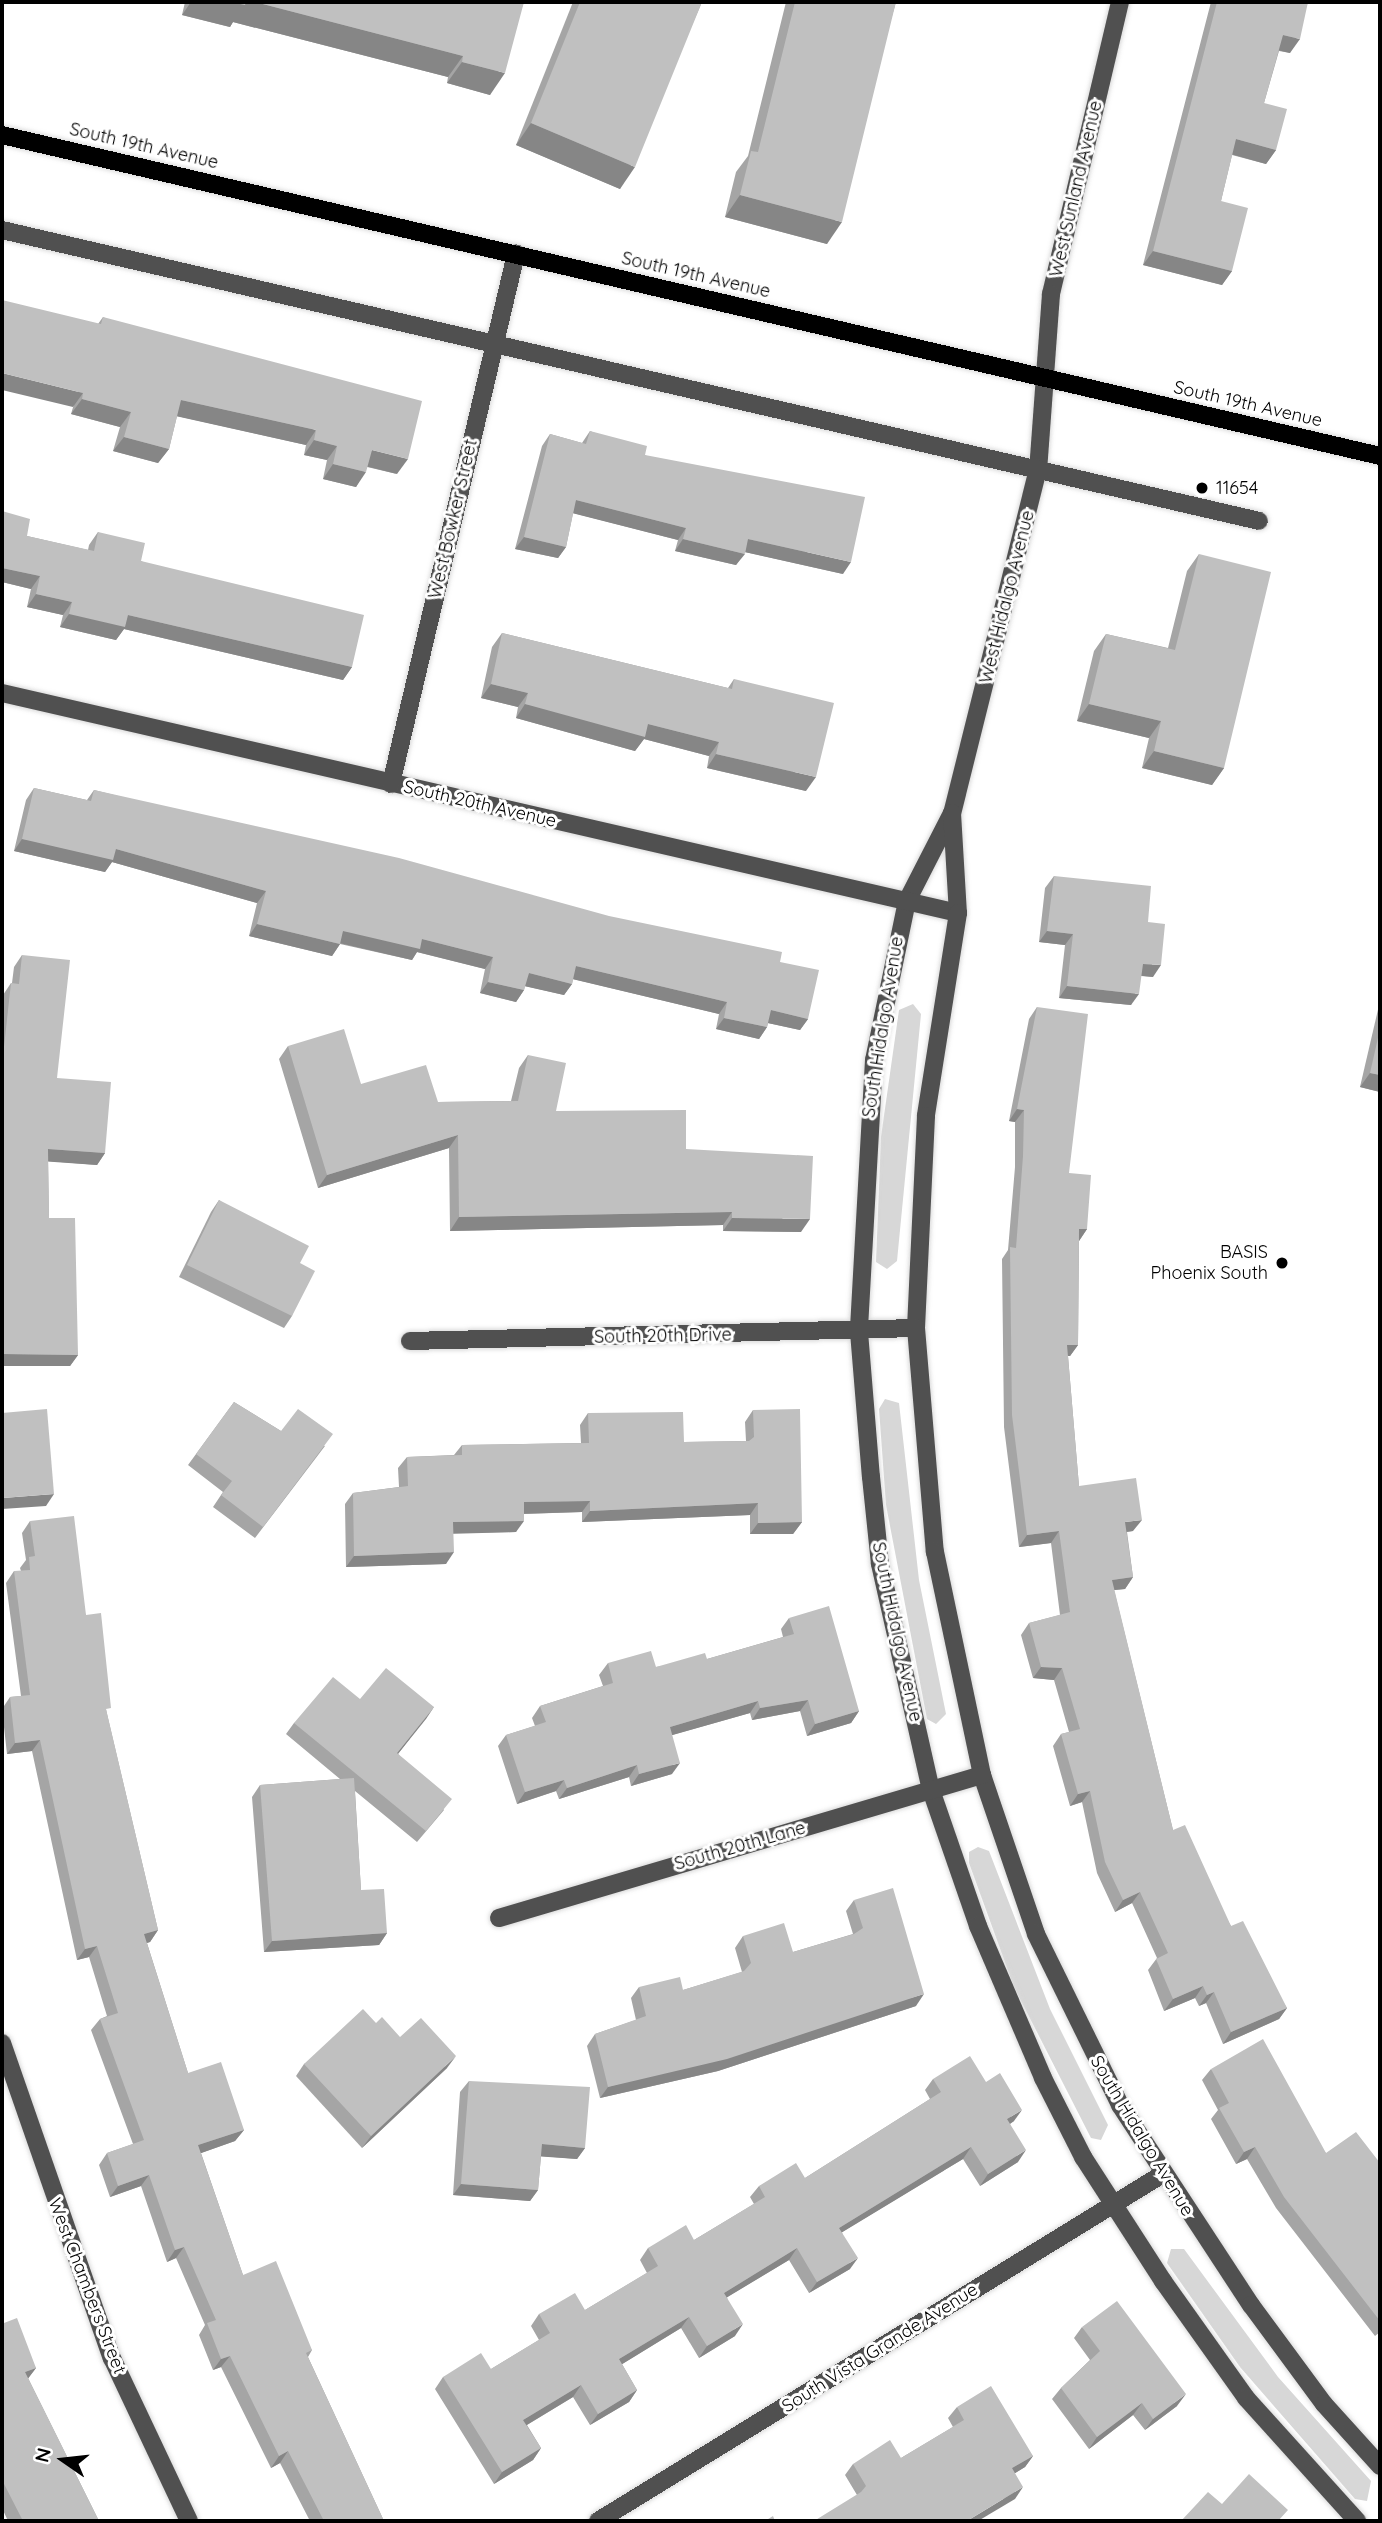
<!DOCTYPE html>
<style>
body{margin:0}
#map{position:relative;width:1382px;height:2523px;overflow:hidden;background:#fff;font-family:Quicksand,sans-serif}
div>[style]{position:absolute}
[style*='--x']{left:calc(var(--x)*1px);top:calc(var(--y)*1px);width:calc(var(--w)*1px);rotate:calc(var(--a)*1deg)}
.green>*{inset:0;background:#d7d7d7}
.roads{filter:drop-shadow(0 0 2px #dbdbdb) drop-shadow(0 0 2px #dbdbdb)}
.minor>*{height:18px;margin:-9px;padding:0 9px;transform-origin:9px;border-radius:9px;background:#505050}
.major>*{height:18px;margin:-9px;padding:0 9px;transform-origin:9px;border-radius:9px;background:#000}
.wall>*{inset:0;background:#a5a5a5}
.shaded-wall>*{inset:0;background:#868686}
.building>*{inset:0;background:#c0c0c0}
.dots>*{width:19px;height:19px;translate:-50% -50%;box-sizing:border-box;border:4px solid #fff;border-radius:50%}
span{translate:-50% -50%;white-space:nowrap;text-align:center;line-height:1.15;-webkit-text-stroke:6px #fff;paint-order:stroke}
.street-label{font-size:18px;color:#000}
.poi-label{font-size:18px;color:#000}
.left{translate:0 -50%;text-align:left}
.right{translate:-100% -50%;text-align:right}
.frame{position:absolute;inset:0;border:4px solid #000;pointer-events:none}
.north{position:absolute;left:28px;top:2425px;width:70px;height:70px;-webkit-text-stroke:5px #fff;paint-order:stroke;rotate:284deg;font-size:19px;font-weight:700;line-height:28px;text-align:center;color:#000}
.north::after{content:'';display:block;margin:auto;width:24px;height:32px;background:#000;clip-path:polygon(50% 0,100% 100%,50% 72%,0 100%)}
</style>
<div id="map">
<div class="green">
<div style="clip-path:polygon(913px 1004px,921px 1014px,897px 1261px,887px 1269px,876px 1262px,881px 1137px,899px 1010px)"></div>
<div style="clip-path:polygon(885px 1399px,899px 1403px,919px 1580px,946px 1714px,936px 1724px,927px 1719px,886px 1505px,879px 1409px)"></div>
<div style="clip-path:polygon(978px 1847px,989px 1851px,1050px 2009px,1108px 2125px,1101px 2140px,1091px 2138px,1014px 1987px,969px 1863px,969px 1852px)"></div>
<div style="clip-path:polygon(1171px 2249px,1184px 2249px,1278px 2377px,1371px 2481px,1367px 2501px,1355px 2499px,1240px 2367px,1167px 2263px)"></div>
</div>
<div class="roads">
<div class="minor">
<div style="--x:1120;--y:2;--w:300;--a:103.3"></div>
<div style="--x:1051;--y:294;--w:175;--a:94.2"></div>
<div style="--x:1038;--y:469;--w:355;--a:104"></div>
<div style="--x:952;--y:813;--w:99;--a:117.1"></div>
<div style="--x:907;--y:901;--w:162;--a:101.7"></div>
<div style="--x:874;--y:1060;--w:272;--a:93.2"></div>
<div style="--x:859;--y:1332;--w:145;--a:85.3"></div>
<div style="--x:871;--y:1477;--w:87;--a:84.1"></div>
<div style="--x:880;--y:1564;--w:232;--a:77.3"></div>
<div style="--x:931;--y:1790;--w:144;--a:70.9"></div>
<div style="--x:978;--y:1926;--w:165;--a:66.8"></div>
<div style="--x:1043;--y:2078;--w:89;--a:63.1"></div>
<div style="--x:1083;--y:2157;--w:148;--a:57.2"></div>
<div style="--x:1163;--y:2281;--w:143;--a:54.6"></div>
<div style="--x:1246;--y:2398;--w:166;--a:47.9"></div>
<div style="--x:2;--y:230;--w:1290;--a:13.03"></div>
<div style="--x:2;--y:693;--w:981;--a:12.96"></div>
<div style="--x:391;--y:784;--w:545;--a:-76.73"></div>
<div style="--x:952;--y:813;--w:100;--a:86.6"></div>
<div style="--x:958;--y:913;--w:206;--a:99"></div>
<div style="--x:926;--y:1116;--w:212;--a:92.7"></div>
<div style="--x:916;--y:1328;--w:225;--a:85.2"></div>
<div style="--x:935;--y:1552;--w:228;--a:78.1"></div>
<div style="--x:982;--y:1775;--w:168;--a:71.2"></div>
<div style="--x:1036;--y:1934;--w:191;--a:63.8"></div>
<div style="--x:1120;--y:2105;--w:239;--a:56.8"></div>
<div style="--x:1251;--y:2305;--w:123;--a:53.6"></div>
<div style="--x:1324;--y:2404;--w:84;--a:47.9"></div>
<div style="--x:410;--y:1341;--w:506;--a:-1.47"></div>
<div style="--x:499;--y:1918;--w:504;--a:-16.49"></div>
<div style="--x:2;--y:2043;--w:334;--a:70.8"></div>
<div style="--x:112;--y:2358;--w:180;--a:64.7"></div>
<div style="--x:598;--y:2521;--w:661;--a:-31.57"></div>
</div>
<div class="major">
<div style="--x:2;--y:135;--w:1415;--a:13.11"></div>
</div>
</div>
<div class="wall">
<div style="clip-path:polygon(185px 2px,524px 2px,490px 95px,447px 83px,448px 77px,233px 22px,230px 27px,182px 15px)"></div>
<div style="clip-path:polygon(573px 2px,702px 2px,620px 189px,516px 145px)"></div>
<div style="clip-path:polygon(786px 2px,896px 2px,827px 244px,725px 217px,736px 172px,748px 156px)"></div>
<div style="clip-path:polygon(1211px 2px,1308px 2px,1290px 53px,1279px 51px,1264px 103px,1276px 150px,1266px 164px,1232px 155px,1221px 201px,1232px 271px,1222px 285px,1143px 265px)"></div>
<div style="clip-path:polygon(103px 317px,397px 474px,367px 467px,356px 487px,323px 479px,327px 460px,304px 455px,306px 445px,177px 416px,169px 449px,158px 463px,113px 451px,120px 427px,71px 414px,98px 324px)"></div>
<div style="clip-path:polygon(590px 431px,645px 455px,843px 574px,745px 552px,736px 565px,675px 551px,678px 540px,573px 513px,566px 547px,558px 558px,515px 549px,542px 446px,550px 434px,582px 443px)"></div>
<div style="clip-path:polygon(2px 511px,27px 536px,88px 550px,89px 545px,98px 532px,141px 561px,352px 667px,343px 680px,124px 629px,116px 640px,60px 627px,63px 615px,27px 607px,31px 589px,2px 582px)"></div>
<div style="clip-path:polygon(1199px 554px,1224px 768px,1212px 785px,1142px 768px,1149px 738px,1077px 721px,1094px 651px,1106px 634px,1168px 648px,1187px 571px)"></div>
<div style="clip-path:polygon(502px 633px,728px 688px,734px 679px,806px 791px,707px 768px,709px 756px,644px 739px,635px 751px,516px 718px,518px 707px,481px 698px,492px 647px)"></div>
<div style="clip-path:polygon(34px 788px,87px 800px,94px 790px,780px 962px,808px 1019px,800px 1030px,768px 1023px,767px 1027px,759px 1039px,716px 1029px,719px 1014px,573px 979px,572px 984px,564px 995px,525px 986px,524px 990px,516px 1002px,480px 993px,485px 969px,417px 952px,412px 960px,340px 944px,332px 956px,249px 936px,257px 903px,112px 862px,105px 872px,14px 851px,26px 800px)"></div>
<div style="clip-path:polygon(1054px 876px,1148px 922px,1153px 977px,1141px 976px,1131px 1005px,1059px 998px,1065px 945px,1039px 942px,1045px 888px)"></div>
<div style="clip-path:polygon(22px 955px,57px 1078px,105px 1153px,97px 1165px,48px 1161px,49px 1218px,78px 1355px,70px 1366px,2px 1366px,2px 1002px,3px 995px,11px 983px,12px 983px,14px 967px)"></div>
<div style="clip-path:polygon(1380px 1001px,1380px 1092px,1360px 1087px)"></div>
<div style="clip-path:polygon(1037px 1007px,1069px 1173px,1087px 1229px,1079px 1241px,1078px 1345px,1070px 1356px,1068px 1356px,1079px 1486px,1133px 1531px,1127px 1532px,1133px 1577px,1125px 1589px,1114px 1590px,1173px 1830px,1231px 1926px,1287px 2008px,1279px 2019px,1223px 2044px,1206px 2003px,1199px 2006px,1195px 1998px,1164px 2011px,1148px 1970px,1157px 1958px,1132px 1903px,1115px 1912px,1097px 1873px,1082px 1802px,1070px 1806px,1053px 1746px,1061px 1734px,1069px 1732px,1054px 1680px,1033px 1678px,1021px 1635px,1029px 1623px,1060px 1615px,1051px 1543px,1019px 1547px,1004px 1427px,1002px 1259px,1008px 1250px,1015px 1167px,1015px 1122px,1009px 1121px,1029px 1019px)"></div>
<div style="clip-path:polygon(288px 1046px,361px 1084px,438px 1102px,511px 1101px,519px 1068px,528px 1055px,556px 1111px,686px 1149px,801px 1232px,723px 1231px,723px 1225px,450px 1231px,449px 1148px,318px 1188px,279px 1059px)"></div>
<div style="clip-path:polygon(219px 1200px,300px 1263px,292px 1316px,284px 1328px,179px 1277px,211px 1212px)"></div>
<div style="clip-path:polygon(234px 1402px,281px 1431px,325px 1446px,255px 1538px,213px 1507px,223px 1492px,188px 1465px)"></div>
<div style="clip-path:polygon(753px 1410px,802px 1522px,793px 1534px,750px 1534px,750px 1515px,582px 1522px,582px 1512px,524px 1514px,516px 1532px,453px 1533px,446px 1564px,346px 1567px,345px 1504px,353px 1493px,399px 1487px,398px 1468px,407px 1457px,454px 1455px,462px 1445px,581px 1443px,580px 1425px,588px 1413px,684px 1442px,746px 1441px,745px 1422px)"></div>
<div style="clip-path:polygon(30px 1521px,86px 1615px,107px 1714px,158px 1930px,150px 1942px,147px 1943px,188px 2073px,244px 2130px,235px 2141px,201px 2153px,243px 2275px,312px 2350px,308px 2357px,384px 2521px,310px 2521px,280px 2463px,271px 2468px,221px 2367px,213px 2370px,199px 2335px,205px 2325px,176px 2258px,167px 2262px,141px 2186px,110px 2197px,99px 2165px,107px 2153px,133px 2144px,91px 2030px,100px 2019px,107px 2016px,89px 1957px,77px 1960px,32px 1751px,7px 1754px,2px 1709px,10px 1697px,21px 1696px,6px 1583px,14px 1571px,21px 1571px,20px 1568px,26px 1560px,22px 1533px)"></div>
<div style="clip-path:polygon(789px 1618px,859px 1711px,851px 1723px,807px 1736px,800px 1711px,752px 1720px,750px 1713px,672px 1735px,672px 1774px,631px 1786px,629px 1777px,559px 1799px,556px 1791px,517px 1804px,498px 1746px,506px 1735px,535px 1726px,532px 1718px,540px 1706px,603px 1686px,599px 1675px,608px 1663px,656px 1667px,707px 1659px,783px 1637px,781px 1629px)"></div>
<div style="clip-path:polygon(360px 1699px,434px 1707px,398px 1754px,444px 1810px,417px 1842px,355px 1791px,361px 1890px,387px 1933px,379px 1945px,264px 1952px,252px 1797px,260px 1785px,340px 1779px,286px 1734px,294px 1723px)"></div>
<div style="clip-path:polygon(854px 1900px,916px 2006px,718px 2071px,600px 2098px,587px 2046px,595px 2034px,636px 2020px,631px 1998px,639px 1987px,683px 1990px,742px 1972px,735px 1948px,743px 1936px,793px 1952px,853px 1934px,846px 1911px)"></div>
<div style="clip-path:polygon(376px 2023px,447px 2068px,362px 2148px,296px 2076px,304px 2064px)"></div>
<div style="clip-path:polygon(1211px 2069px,1326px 2153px,1380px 2163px,1380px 2332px,1375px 2336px,1276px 2208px,1247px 2159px,1236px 2164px,1211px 2119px,1218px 2110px,1202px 2080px)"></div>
<div style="clip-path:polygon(933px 2079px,986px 2082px,1014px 2121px,1010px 2124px,1018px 2162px,980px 2186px,963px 2159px,842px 2232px,850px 2269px,809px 2293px,789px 2260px,727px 2297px,735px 2336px,699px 2358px,681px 2328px,622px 2364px,637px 2390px,629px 2402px,590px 2425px,573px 2397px,527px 2425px,541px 2448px,533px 2460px,494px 2484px,435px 2389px,443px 2377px,491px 2369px,539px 2340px,531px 2326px,539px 2314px,585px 2310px,647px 2273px,640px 2260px,648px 2248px,694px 2240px,754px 2204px,750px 2197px,759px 2186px,805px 2178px,930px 2099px,925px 2090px)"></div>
<div style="clip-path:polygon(469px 2081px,585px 2148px,577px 2159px,541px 2156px,538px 2190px,530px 2201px,453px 2195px,460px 2092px)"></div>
<div style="clip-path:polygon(2px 2317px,4px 2323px,36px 2368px,28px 2378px,99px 2521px,8px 2521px,2px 2508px)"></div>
<div style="clip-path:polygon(1082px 2327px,1177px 2406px,1145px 2430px,1133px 2415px,1089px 2449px,1052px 2399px,1061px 2388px,1090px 2360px,1074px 2338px)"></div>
<div style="clip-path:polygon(957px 2407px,1033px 2456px,1025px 2467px,1015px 2473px,1015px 2499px,857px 2495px,845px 2475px,853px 2464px,901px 2458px,953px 2427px,948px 2418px)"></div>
</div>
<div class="shaded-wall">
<div style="clip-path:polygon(191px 2px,255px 2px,463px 56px,448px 77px,233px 22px,230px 27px,182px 15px)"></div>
<div style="clip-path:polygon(1283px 35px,1300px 39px,1290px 53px,1273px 49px)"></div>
<div style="clip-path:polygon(462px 62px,505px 73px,490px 95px,447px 83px)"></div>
<div style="clip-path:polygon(531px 123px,635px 167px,620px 189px,516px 145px)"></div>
<div style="clip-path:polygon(1236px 139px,1276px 150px,1266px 164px,1227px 153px)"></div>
<div style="clip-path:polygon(740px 195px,842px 222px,827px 244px,725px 217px)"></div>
<div style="clip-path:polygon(1153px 251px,1232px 271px,1222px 285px,1143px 265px)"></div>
<div style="clip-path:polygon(2px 373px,83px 393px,73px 407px,2px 390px)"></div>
<div style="clip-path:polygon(82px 399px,131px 412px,120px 427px,71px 414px)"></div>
<div style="clip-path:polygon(181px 400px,316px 430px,306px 445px,171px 415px)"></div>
<div style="clip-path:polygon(124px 437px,169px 449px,158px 463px,113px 451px)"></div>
<div style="clip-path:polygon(314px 440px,337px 446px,327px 460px,304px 455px)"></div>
<div style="clip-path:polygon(372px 450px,408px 459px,397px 474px,361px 465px)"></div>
<div style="clip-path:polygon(333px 464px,366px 472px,356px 487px,323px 479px)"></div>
<div style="clip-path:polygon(576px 500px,686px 528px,678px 540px,568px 512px)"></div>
<div style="clip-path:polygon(524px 537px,566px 547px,558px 558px,515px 549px)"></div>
<div style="clip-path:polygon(683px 539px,745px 554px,736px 565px,675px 551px)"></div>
<div style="clip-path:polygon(748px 539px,851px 562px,843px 574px,740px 551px)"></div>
<div style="clip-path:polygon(2px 568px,40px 576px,31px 589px,2px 582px)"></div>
<div style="clip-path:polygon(36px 594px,72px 602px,63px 615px,27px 607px)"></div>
<div style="clip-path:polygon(69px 614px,128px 615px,352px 667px,343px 680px,124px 629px,116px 640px,60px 627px)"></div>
<div style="clip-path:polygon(491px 684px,528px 693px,518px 707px,481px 698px)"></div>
<div style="clip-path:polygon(525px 704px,648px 724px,719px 742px,709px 756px,644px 739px,635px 751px,516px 718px)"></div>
<div style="clip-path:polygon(1089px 704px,1161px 721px,1149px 738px,1077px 721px)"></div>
<div style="clip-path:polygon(1154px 751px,1224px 768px,1212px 785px,1142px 768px)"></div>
<div style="clip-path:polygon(716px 754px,816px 777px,806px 791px,707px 768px)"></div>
<div style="clip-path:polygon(22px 839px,116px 849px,266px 891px,257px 903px,112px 862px,105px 872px,14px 851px)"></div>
<div style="clip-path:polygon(257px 924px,340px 944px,332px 956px,249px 936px)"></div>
<div style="clip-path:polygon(343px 931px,422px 939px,493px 957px,485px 969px,417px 952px,412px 960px,335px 942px)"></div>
<div style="clip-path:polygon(1047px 931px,1073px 934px,1065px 945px,1039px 942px)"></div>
<div style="clip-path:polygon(1143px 964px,1161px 965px,1153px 977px,1134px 975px)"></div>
<div style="clip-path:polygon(576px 966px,727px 1002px,719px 1014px,568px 978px)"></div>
<div style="clip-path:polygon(529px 973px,572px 984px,564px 995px,520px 985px)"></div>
<div style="clip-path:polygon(488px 982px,524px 990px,516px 1002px,480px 993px)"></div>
<div style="clip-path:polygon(1067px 986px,1139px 994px,1131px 1005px,1059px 998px)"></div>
<div style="clip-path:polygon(771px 1010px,808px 1019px,800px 1030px,763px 1022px)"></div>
<div style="clip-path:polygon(724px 1018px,767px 1027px,759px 1039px,716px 1029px)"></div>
<div style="clip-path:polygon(1370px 1073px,1380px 1075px,1380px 1092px,1360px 1087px)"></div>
<div style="clip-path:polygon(1017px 1109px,1024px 1110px,1015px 1122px,1009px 1121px)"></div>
<div style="clip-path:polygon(458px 1135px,449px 1148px,318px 1188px,327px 1175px)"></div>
<div style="clip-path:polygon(48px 1149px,105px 1153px,97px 1165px,40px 1161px)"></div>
<div style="clip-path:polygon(732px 1212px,723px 1225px,450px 1231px,459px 1217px)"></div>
<div style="clip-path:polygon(732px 1218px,810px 1219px,801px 1232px,723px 1231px)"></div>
<div style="clip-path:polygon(1079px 1229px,1087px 1229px,1079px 1241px)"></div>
<div style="clip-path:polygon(1067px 1345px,1078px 1345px,1070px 1356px,1059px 1356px)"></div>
<div style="clip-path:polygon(2px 1354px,78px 1355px,70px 1366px,2px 1366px)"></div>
<div style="clip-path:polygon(54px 1494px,46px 1506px,2px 1509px,2px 1501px,3px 1498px)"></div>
<div style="clip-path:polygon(590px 1501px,582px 1512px,516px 1514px,524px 1502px)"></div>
<div style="clip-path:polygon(758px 1503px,750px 1515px,582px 1522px,590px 1511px)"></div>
<div style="clip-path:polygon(1142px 1520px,1133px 1531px,1117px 1533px,1125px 1522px)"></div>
<div style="clip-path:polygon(524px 1521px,516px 1532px,445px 1534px,453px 1522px)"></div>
<div style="clip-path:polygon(802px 1522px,793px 1534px,750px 1534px,758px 1523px)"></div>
<div style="clip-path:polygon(1059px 1531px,1051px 1543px,1019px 1547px,1027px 1535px)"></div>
<div style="clip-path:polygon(454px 1552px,446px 1564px,346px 1567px,354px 1556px)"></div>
<div style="clip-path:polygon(1133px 1577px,1125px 1589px,1104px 1591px,1112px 1580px)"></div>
<div style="clip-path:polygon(1041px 1667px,1062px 1668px,1054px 1680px,1033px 1678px)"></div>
<div style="clip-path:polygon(808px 1700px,800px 1711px,752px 1720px,760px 1708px)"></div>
<div style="clip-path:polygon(758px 1701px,750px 1713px,662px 1738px,670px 1727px)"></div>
<div style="clip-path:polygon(434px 1707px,426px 1719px,389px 1765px,397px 1753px)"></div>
<div style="clip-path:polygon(859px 1711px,851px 1723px,807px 1736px,815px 1724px)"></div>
<div style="clip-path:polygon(40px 1740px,32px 1751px,7px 1754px,15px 1743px)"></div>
<div style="clip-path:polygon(680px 1763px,672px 1774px,631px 1786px,639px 1774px)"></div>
<div style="clip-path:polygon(637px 1765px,629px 1777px,559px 1799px,567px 1788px)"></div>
<div style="clip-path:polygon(564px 1780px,556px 1791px,517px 1804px,525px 1792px)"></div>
<div style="clip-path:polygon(1090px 1791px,1082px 1802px,1070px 1806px,1078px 1794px)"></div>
<div style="clip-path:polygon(1140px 1892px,1132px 1903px,1115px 1912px,1123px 1900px)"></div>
<div style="clip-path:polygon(158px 1930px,150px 1942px,136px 1946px,144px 1934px)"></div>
<div style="clip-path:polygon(387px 1933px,379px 1945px,264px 1952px,272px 1941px)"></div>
<div style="clip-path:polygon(97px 1946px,89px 1957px,77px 1960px,85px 1949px)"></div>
<div style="clip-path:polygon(1203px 1986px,1195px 1998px,1164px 2011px,1173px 1999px)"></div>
<div style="clip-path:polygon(1214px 1992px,1206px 2003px,1199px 2006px,1207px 1995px)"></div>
<div style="clip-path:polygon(924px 1994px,916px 2006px,718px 2071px,600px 2098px,608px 2087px)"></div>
<div style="clip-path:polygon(1287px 2008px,1279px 2019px,1223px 2044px,1231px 2032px)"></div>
<div style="clip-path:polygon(456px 2056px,447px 2068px,362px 2148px,371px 2136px)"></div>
<div style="clip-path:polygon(1022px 2110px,1014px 2121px,999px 2131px,1007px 2119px)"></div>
<div style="clip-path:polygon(244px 2130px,235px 2141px,190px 2157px,198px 2145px)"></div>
<div style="clip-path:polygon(542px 2144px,585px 2148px,577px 2159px,534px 2156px)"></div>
<div style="clip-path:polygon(971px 2147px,963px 2159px,831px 2239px,839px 2228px)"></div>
<div style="clip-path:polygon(1255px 2147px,1247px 2159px,1236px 2164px,1244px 2152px)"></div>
<div style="clip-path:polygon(1026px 2150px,1018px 2162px,980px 2186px,988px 2174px)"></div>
<div style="clip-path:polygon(149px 2175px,141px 2186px,110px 2197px,118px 2186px)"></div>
<div style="clip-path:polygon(461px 2184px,538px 2190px,530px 2201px,453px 2195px)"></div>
<div style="clip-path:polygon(184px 2247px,176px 2258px,167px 2262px,175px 2250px)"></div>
<div style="clip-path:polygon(797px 2248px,789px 2260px,716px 2304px,724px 2293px)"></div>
<div style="clip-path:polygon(858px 2258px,850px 2269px,809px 2293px,817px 2282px)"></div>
<div style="clip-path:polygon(689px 2317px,681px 2328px,611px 2371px,619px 2359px)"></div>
<div style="clip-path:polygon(743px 2324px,735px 2336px,699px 2358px,707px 2346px)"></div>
<div style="clip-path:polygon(230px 2356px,221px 2367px,213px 2370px,221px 2359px)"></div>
<div style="clip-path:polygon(36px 2368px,27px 2380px,25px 2372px)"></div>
<div style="clip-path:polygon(581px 2385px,573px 2397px,515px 2432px,523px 2420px)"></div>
<div style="clip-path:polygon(637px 2390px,629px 2402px,590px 2425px,598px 2414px)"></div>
<div style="clip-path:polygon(1186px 2394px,1177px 2406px,1145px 2430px,1153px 2419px)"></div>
<div style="clip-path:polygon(1142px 2403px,1133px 2415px,1089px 2449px,1097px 2437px)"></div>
<div style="clip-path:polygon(541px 2448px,533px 2460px,494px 2484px,502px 2472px)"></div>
<div style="clip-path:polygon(288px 2451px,280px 2463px,271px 2468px,279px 2456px)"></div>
<div style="clip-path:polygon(1033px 2456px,1025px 2467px,1004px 2480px,1012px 2468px)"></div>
<div style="clip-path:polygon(1023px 2487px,1015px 2499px,978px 2521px,967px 2521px)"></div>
</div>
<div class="building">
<div style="clip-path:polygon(231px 2px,246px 2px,245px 5px)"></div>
<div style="clip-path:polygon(255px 2px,524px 2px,505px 73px,462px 62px,463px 56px)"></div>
<div style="clip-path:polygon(580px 2px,702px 2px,635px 167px,531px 123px)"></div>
<div style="clip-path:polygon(795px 2px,896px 2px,842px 222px,740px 195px,751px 151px,758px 152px)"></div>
<div style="clip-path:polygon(1217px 2px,1308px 2px,1300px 39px,1283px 35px,1264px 103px,1287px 109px,1276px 150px,1236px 139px,1221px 201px,1248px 208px,1232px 271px,1153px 251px)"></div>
<div style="clip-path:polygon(2px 300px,101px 324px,103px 317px,422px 401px,408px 459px,372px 450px,366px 472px,333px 464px,337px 446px,314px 440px,316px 430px,181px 400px,169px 449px,124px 437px,131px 412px,82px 399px,83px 393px,2px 373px)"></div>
<div style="clip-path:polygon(590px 431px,647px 446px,645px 455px,865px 497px,851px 562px,748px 539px,745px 554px,683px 539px,686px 528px,576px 500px,566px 547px,524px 537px,550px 434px,586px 444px)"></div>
<div style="clip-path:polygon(2px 511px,30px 519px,27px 536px,94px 551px,98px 532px,145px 543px,141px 561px,364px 615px,352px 667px,128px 615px,125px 627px,69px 614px,72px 602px,36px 594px,40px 576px,2px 568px)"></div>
<div style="clip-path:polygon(1199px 554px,1271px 572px,1224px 768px,1154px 751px,1161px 721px,1089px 704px,1106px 634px,1175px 650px)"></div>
<div style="clip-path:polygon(502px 633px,732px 689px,734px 679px,834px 703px,816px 777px,716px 754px,719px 742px,648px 724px,645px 737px,525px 704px,528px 693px,491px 684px)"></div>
<div style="clip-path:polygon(34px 788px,91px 801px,94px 790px,399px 858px,609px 916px,782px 952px,780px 962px,819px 970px,808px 1019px,771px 1010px,767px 1027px,724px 1018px,727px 1002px,576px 966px,572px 984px,529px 973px,524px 990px,488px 982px,493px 957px,422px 939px,420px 949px,343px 931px,340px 944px,257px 924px,266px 891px,116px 849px,113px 860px,22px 839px)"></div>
<div style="clip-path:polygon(1054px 876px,1151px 886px,1148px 922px,1165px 924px,1161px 965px,1143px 964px,1139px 994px,1067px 986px,1073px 934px,1047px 931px)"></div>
<div style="clip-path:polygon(22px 955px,70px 960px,57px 1078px,111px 1082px,105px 1153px,48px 1149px,49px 1218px,75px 1218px,78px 1355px,2px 1354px,2px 1065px,11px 983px,19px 984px)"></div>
<div style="clip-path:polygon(1037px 1007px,1088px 1014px,1069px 1173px,1091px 1175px,1087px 1229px,1079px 1229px,1078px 1345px,1067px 1345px,1079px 1486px,1136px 1478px,1142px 1520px,1125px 1522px,1133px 1577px,1112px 1580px,1173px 1830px,1185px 1825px,1231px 1926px,1243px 1921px,1287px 2008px,1231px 2032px,1214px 1992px,1207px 1995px,1203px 1986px,1173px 1999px,1156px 1959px,1168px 1953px,1140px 1892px,1123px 1900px,1105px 1862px,1090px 1791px,1078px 1794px,1061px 1734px,1080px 1729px,1062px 1668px,1041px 1667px,1029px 1623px,1070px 1612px,1059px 1531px,1027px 1535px,1012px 1415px,1010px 1247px,1016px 1248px,1023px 1156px,1024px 1110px,1017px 1109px)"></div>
<div style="clip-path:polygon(344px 1029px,361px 1084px,426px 1065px,438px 1102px,518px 1101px,528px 1055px,566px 1063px,556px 1111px,686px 1110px,686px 1149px,813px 1156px,810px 1219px,732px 1218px,732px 1212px,459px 1217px,458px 1135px,327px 1175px,288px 1046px)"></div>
<div style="clip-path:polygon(1380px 1029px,1380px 1075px,1370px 1073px)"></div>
<div style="clip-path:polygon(219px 1200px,309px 1246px,300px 1263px,315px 1271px,292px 1316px,187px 1265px)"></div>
<div style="clip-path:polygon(234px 1402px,281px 1431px,298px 1409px,333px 1434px,263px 1527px,221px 1495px,232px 1481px,196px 1454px)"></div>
<div style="clip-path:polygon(47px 1409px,54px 1494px,3px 1498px,2px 1477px,2px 1413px)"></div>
<div style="clip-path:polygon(800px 1409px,802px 1522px,758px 1523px,758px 1503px,590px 1511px,590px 1501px,524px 1502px,524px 1521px,453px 1522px,454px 1552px,354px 1556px,353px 1493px,408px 1486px,407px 1457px,462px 1455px,462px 1445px,589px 1443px,588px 1413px,683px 1412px,684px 1442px,749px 1441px,754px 1437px,753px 1410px)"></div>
<div style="clip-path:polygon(74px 1516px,86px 1615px,101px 1613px,111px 1708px,106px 1709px,158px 1930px,144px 1934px,188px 2073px,221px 2062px,244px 2130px,198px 2145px,243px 2275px,276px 2261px,312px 2350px,306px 2353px,384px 2521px,324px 2521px,288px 2451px,279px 2456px,230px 2356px,221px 2359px,207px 2323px,216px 2320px,184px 2247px,175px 2250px,149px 2175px,118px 2186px,107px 2153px,144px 2140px,100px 2019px,118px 2013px,97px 1946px,85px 1949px,40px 1740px,15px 1743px,10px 1697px,30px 1695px,14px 1571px,30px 1570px,29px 1557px,35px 1556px,30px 1521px)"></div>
<div style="clip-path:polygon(829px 1606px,859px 1711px,815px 1724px,808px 1700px,760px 1708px,758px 1701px,670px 1727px,680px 1763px,639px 1774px,637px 1765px,567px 1788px,564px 1780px,525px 1792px,506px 1735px,546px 1722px,540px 1706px,613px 1683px,608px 1663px,651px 1651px,656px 1667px,705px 1653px,707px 1659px,794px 1634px,789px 1618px)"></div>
<div style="clip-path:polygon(386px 1668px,434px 1707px,397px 1753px,452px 1799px,426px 1831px,294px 1723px,333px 1677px,360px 1699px)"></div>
<div style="clip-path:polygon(354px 1778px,361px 1890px,384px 1889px,387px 1933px,272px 1941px,260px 1785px)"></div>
<div style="clip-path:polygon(893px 1888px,924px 1994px,727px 2059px,608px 2087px,595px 2034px,646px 2016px,639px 1987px,680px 1977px,683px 1990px,744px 1971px,751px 1963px,743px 1936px,784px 1923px,793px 1952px,854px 1934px,863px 1928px,854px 1900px)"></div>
<div style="clip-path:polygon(363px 2009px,376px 2023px,382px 2017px,400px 2037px,421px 2018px,456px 2056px,371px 2136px,304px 2064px)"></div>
<div style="clip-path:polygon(1263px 2039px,1326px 2153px,1356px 2132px,1380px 2163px,1380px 2321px,1284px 2197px,1255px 2147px,1244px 2152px,1219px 2108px,1229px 2103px,1211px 2069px)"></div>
<div style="clip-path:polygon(970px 2056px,986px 2082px,1000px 2073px,1022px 2110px,1007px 2119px,1026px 2150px,988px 2174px,971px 2147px,839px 2228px,858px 2258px,817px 2282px,797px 2248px,724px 2293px,743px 2324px,707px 2346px,689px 2317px,619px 2359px,637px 2390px,598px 2414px,581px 2385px,523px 2420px,541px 2448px,502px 2472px,443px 2377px,481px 2353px,491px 2369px,550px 2333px,539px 2314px,575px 2293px,585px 2310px,658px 2266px,648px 2248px,686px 2225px,694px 2240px,765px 2197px,759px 2186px,796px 2163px,805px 2178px,941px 2092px,933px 2079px)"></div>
<div style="clip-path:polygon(469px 2081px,590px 2087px,585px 2148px,542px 2144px,538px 2190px,461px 2184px)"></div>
<div style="clip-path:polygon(1117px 2301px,1186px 2394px,1153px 2419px,1142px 2403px,1097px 2437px,1061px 2388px,1100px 2351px,1082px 2327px)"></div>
<div style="clip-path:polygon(2px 2317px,4px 2323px,17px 2318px,36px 2368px,25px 2372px,99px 2521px,23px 2521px,2px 2480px)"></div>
<div style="clip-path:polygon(991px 2386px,1033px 2456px,1012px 2468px,1023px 2487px,967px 2521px,814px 2521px,861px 2492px,866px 2486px,853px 2464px,890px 2440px,901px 2458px,964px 2420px,957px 2407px)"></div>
<div style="clip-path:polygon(1249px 2474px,1288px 2510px,1278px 2521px,1181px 2521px,1208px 2492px,1222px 2504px)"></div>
<div style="clip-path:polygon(773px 2516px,775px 2521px,765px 2521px)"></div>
</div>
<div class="dots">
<div style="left:1202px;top:488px;background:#000"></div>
<div style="left:1282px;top:1263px;background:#000"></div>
</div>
<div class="street-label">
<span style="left:144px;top:146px;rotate:13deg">South 19th Avenue</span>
<span style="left:1076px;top:189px;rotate:-77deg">West Sunland Avenue</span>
<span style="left:696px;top:275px;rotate:13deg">South 19th Avenue</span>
<span style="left:1248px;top:404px;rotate:13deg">South 19th Avenue</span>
<span style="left:453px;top:519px;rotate:-77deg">West Bowker Street</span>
<span style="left:1007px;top:597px;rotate:-76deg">West Hidalgo Avenue</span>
<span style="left:480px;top:804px;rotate:13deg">South 20th Avenue</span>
<span style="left:883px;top:1027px;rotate:-81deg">South Hidalgo Avenue</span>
<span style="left:663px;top:1336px;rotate:-1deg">South 20th Drive</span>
<span style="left:897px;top:1632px;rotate:78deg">South Hidalgo Avenue</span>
<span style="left:740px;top:1846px;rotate:-16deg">South 20th Lane</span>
<span style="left:1142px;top:2136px;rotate:59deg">South Hidalgo Avenue</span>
<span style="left:87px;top:2286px;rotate:69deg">West Chambers Street</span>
<span style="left:880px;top:2348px;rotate:-32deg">South Vista Grande Avenue</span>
</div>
<div class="poi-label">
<span class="left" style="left:1216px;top:488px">11654</span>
<span class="right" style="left:1268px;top:1263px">BASIS<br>Phoenix South</span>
</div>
<div class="frame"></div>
<div class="north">N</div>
</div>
